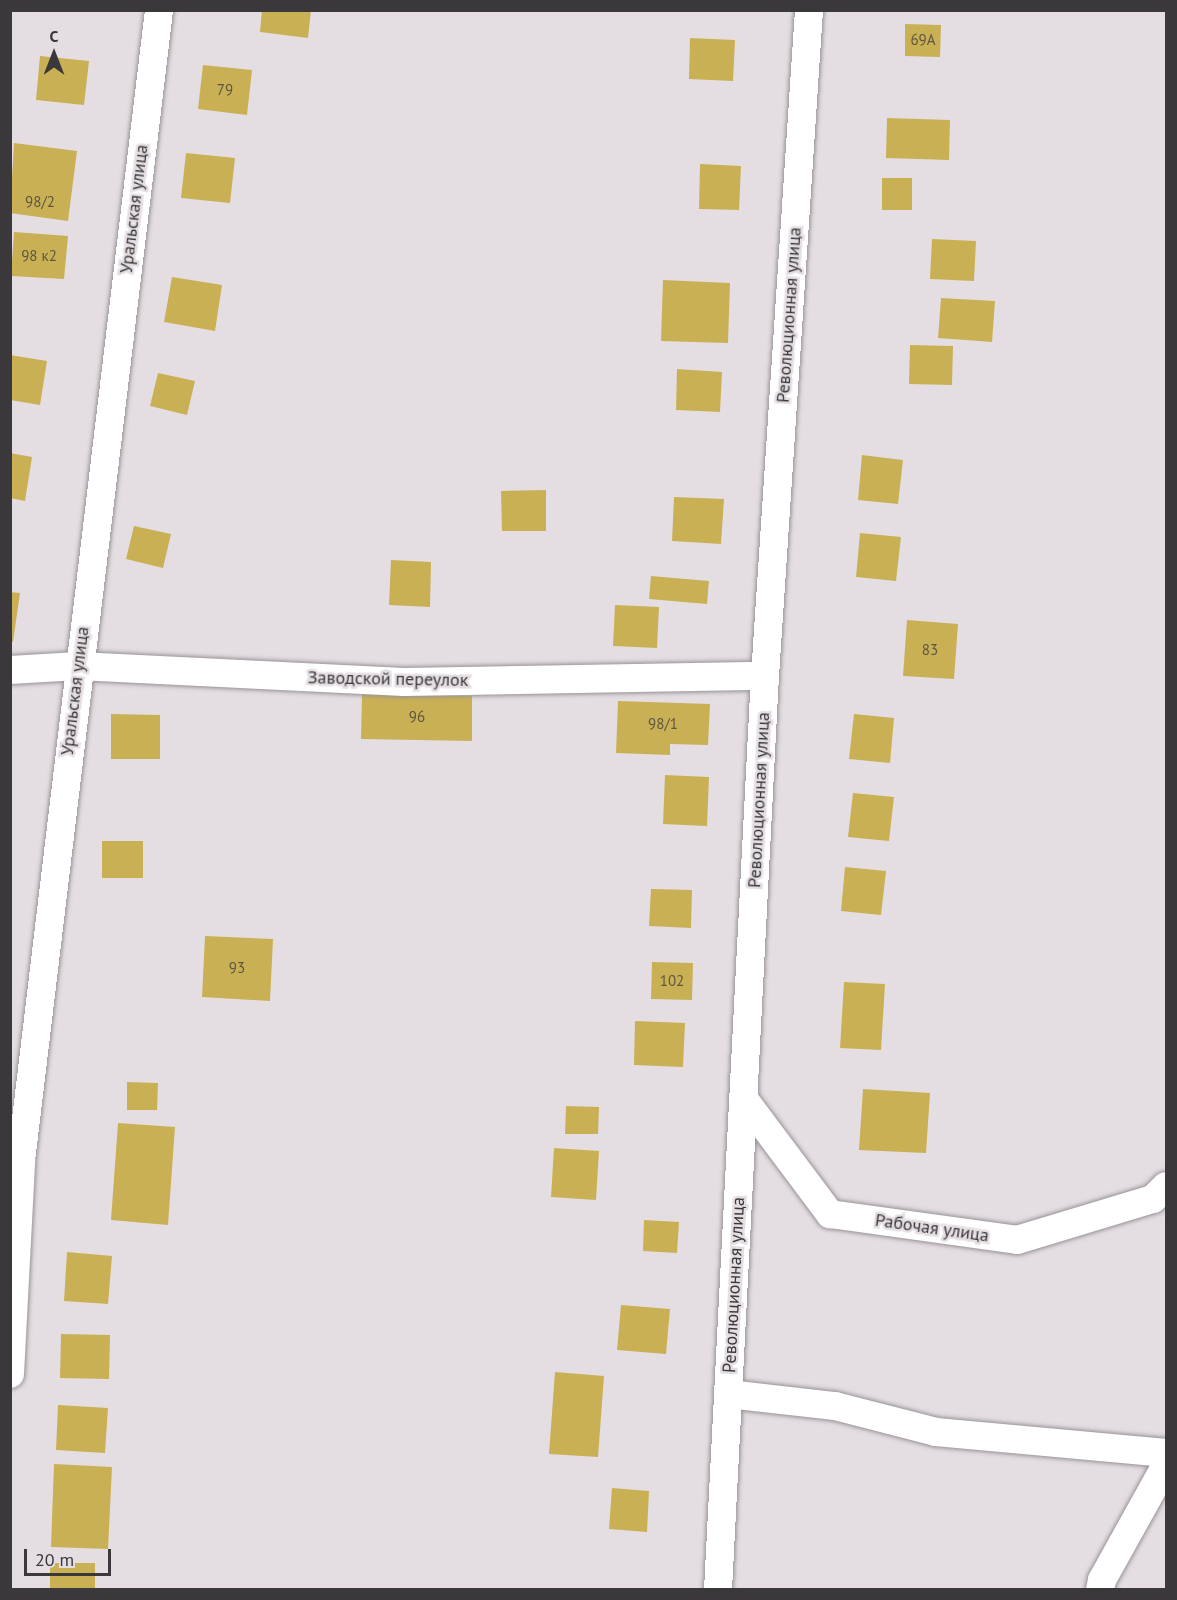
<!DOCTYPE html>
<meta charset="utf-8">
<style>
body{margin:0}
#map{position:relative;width:1177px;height:1600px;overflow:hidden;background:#e4dee3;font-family:"PT Sans",sans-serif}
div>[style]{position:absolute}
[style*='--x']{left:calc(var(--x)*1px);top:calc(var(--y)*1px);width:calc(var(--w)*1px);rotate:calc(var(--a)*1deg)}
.building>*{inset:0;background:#cab054}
.roads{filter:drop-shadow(0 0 2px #999398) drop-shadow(0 0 2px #999398)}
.minor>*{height:28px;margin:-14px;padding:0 14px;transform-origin:14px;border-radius:14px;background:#fff}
span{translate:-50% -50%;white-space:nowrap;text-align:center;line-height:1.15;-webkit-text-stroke:5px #e4dee3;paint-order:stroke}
.number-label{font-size:15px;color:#5e5640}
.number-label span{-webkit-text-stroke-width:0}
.street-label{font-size:18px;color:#3a383a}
.frame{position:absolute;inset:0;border:12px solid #3a383a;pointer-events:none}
.north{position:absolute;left:24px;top:24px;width:60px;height:60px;-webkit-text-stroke:4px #e4dee3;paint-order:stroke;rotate:0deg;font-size:16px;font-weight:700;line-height:24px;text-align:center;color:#3a383a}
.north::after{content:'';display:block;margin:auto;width:21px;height:27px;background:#3a383a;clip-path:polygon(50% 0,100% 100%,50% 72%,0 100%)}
.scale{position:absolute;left:24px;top:1549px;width:87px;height:27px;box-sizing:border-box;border:3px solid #3a383a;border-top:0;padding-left:8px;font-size:18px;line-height:21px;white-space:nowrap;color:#3a383a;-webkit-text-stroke:4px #e4dee3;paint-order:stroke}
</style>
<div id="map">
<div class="building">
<div style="clip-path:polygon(262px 10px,311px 10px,308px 38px,260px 32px)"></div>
<div style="clip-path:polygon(905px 24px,941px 25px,940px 57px,905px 56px)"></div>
<div style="clip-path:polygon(690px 38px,735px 40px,733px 81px,689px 79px)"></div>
<div style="clip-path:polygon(40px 56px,89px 61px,84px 105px,36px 100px)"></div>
<div style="clip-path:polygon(203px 65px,252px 70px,247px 115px,198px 109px)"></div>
<div style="clip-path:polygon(887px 118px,950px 120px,949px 160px,886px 158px)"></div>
<div style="clip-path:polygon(14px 143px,77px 151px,68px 221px,10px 213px)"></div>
<div style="clip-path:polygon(186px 153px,235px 158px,230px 203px,181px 198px)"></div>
<div style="clip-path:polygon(700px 164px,741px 166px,739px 210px,699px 209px)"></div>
<div style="clip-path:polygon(882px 178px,912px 178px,912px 210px,882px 210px)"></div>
<div style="clip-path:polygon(14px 232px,68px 236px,64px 279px,11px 276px)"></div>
<div style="clip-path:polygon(932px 239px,976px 241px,974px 281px,930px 279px)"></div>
<div style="clip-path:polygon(172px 277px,222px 285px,215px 331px,164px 322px)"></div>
<div style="clip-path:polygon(663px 280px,730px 283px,728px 343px,661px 341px)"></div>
<div style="clip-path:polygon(941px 298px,995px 301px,992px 342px,938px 338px)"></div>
<div style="clip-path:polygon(910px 345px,953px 346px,952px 385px,909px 384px)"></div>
<div style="clip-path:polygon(10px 355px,47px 361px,40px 405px,10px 400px)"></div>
<div style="clip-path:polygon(677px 369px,722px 372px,720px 412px,676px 410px)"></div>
<div style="clip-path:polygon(158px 373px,195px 381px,187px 415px,150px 406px)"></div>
<div style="clip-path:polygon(10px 453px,32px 457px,25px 501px,10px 498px)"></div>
<div style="clip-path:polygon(862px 455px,903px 460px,898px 504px,858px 500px)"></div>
<div style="clip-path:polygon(546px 490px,546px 531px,502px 531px,501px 491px)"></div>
<div style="clip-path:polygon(674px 497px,724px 499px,721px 544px,672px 541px)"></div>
<div style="clip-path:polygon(134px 526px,171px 534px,163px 568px,126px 559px)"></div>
<div style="clip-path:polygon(860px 533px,901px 537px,896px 581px,856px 577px)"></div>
<div style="clip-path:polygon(391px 560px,431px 562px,430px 607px,389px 605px)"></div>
<div style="clip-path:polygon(651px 576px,709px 581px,707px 604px,649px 599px)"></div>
<div style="clip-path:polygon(10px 592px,20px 593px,13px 642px,10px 641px)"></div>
<div style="clip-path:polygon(615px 605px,659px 607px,657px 648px,613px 646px)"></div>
<div style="clip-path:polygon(907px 620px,958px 624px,954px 679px,903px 676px)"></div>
<div style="clip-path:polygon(362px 694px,472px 696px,472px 741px,361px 739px)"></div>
<div style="clip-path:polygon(618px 701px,710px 704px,708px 745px,670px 744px,670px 755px,616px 753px)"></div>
<div style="clip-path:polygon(111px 714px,160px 715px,160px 759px,111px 759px)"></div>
<div style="clip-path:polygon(854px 714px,894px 718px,890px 763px,849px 759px)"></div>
<div style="clip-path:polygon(665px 775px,709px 777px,707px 826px,663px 824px)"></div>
<div style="clip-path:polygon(853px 793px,894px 797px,889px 841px,848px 837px)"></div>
<div style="clip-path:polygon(102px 841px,143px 841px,143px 878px,102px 878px)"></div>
<div style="clip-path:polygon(845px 867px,886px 871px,881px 915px,841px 911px)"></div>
<div style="clip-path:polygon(651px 889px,692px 890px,691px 928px,649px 926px)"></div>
<div style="clip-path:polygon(205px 936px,273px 939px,270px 1001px,202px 997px)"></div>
<div style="clip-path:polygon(652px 962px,693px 963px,692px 1000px,651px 999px)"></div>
<div style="clip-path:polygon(844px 982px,885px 984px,881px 1050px,840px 1048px)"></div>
<div style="clip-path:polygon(635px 1021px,685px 1023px,683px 1067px,634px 1065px)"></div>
<div style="clip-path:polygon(127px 1082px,158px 1083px,157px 1110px,127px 1110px)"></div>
<div style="clip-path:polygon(863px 1089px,930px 1093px,926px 1153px,859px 1150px)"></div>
<div style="clip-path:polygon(566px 1106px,599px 1107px,598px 1134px,565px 1134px)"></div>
<div style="clip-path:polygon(118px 1123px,175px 1127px,168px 1225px,111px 1220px)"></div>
<div style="clip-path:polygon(554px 1148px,599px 1151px,596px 1200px,551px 1197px)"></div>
<div style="clip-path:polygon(644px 1220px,679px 1222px,677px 1253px,643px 1251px)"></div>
<div style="clip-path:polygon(67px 1252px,112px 1256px,108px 1304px,64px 1301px)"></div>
<div style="clip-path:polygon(621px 1305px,670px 1309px,666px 1354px,617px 1350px)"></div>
<div style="clip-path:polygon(61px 1334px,110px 1335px,109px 1379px,60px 1378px)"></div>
<div style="clip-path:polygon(555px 1372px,604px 1376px,598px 1457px,549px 1454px)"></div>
<div style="clip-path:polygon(58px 1405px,108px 1408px,105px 1453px,56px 1450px)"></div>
<div style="clip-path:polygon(54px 1464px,112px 1467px,108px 1549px,51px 1547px)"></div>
<div style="clip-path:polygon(612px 1488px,649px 1491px,647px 1532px,609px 1529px)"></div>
<div style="clip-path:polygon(50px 1563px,95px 1563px,95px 1590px,50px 1590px)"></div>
</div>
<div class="roads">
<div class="minor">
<div style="--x:10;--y:670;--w:68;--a:-3.4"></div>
<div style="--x:78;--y:666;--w:326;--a:2.8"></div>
<div style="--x:404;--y:682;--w:361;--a:-1"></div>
<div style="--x:744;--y:1099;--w:144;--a:53.2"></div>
<div style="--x:830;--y:1214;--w:189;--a:7.9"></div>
<div style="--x:1017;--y:1240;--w:142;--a:-16.8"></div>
<div style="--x:1153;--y:1199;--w:18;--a:-45"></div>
<div style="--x:10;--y:1374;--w:213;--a:-87"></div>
<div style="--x:21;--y:1161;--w:1159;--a:-83.16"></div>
<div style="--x:728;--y:1394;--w:108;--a:6.4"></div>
<div style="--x:835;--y:1406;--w:104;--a:14.4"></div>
<div style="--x:936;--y:1432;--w:231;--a:5.2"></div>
<div style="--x:718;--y:1590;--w:915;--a:-87.06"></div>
<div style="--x:765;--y:676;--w:667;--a:-86.22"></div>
<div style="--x:1100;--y:1590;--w:10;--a:-79"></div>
<div style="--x:1102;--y:1580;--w:132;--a:-60.9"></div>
</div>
</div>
<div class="number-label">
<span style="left:923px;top:40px">69А</span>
<span style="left:225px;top:90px">79</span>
<span style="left:40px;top:202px">98/2</span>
<span style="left:39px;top:256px">98 к2</span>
<span style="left:930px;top:650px">83</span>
<span style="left:417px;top:717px">96</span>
<span style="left:663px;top:724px">98/1</span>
<span style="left:237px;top:968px">93</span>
<span style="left:672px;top:981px">102</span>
</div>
<div class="street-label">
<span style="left:134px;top:209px;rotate:-83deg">Уральская улица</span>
<span style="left:789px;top:315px;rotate:-86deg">Революционная улица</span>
<span style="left:388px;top:679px;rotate:1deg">Заводской переулок</span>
<span style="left:75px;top:691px;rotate:-83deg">Уральская улица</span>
<span style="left:759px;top:800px;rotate:-87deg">Революционная улица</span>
<span style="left:932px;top:1228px;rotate:8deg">Рабочая улица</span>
<span style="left:734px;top:1285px;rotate:-87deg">Революционная улица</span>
</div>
<div class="frame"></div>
<div class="north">С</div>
<div class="scale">20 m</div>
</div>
